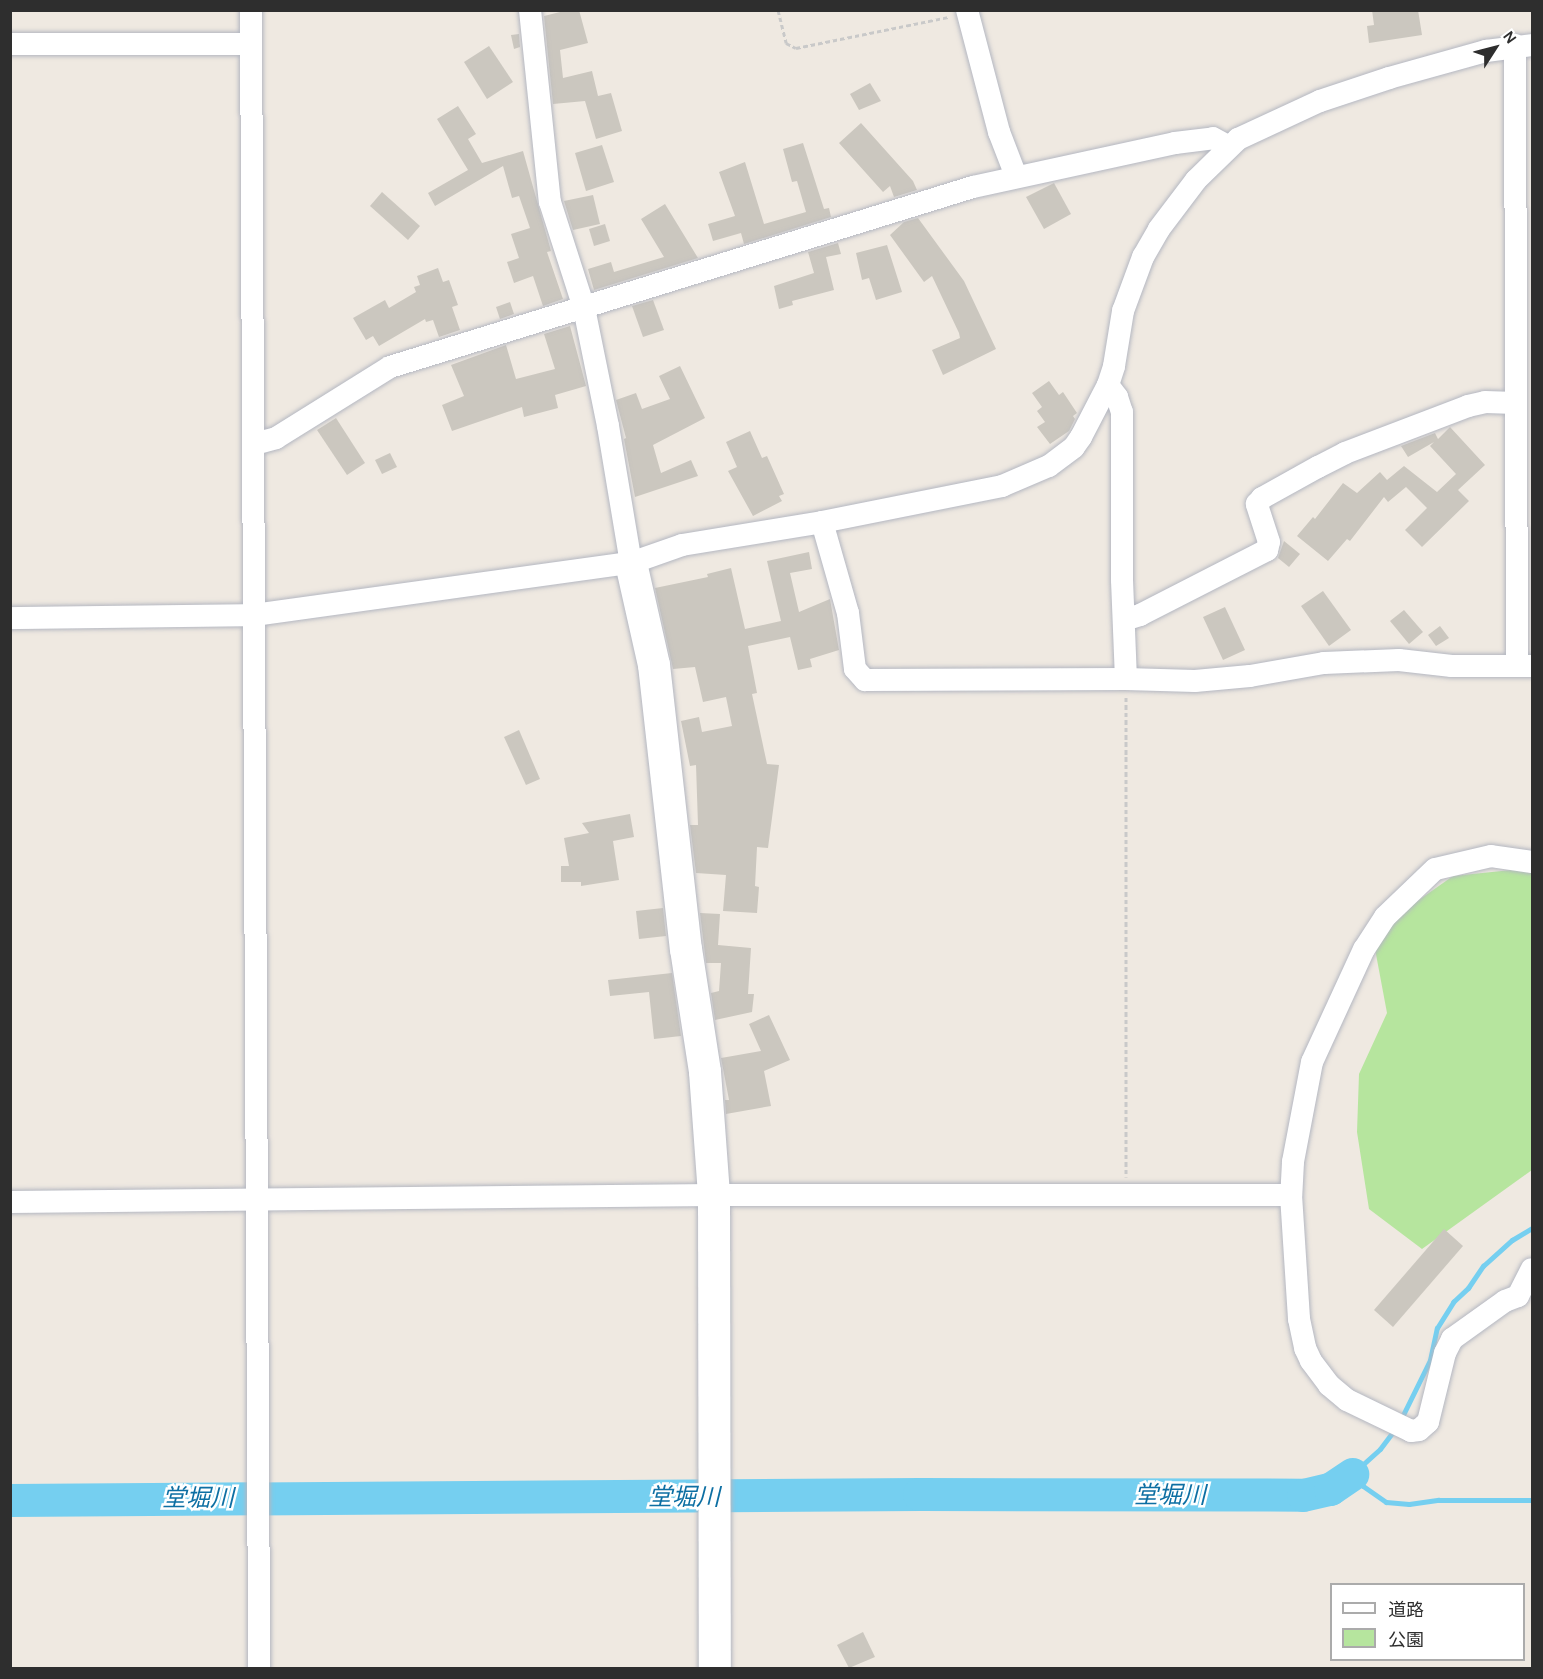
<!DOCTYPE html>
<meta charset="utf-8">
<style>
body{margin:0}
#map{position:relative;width:1543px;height:1679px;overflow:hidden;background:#efe9e1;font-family:Karla,"Noto Sans JP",sans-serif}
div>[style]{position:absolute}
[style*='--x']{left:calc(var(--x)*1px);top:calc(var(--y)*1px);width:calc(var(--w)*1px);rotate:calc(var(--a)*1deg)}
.green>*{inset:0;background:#b6e59e}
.stream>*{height:5px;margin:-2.5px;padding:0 2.5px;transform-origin:2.5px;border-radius:2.5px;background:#75cff0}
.river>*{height:33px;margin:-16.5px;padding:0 16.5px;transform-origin:16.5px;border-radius:16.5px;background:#75cff0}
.building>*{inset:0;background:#cbc7bf}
.path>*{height:3px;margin-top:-1.5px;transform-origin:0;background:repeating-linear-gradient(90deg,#c9c9c9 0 4.5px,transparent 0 7.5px)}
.roads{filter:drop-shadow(0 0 2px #b4b7c1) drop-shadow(0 0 2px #b4b7c1)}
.street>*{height:22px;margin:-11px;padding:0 11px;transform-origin:11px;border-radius:11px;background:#fff}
.secondary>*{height:32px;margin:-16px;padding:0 16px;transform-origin:16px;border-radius:16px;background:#fff}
span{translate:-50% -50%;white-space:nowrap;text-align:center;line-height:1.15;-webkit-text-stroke:5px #fff;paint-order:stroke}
.water-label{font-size:24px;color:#0d6fa3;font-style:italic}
.frame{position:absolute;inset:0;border:12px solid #2e2e2e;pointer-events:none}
.legend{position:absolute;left:1330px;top:1583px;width:195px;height:78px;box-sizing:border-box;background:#fff;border:2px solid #ababab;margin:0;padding:8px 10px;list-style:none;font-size:18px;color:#2e2e2e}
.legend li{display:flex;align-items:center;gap:12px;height:30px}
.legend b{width:30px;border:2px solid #ababab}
.north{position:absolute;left:1465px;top:18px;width:60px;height:60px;-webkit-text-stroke:4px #fff;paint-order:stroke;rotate:54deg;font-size:16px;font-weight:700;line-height:24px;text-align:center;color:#2e2e2e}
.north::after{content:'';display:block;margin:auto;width:21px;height:27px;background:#2e2e2e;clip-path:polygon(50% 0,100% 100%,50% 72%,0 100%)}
</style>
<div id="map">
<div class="green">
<div style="clip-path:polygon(1532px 868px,1532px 1170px,1422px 1249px,1369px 1209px,1357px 1132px,1359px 1074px,1387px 1013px,1372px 933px,1453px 876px)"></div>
</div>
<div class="stream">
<div style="--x:1400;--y:1421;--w:68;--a:-63.8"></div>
<div style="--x:1430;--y:1360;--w:33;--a:-78"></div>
<div style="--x:1437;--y:1328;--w:31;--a:-58"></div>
<div style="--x:1453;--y:1302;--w:21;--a:-43"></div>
<div style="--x:1468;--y:1288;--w:27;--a:-56"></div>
<div style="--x:1483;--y:1266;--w:39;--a:-42"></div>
<div style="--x:1512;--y:1240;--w:23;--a:-31"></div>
<div style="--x:1395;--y:1429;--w:25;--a:127"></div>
<div style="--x:1380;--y:1449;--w:38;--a:138"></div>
<div style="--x:1352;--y:1474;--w:16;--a:47"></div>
<div style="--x:1363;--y:1486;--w:28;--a:35"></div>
<div style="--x:1386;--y:1502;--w:23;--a:5"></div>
<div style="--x:1409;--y:1504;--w:30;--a:-8"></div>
<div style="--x:1439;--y:1500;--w:93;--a:0"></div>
</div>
<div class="river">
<div style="--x:10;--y:1500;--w:909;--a:-0.38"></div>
<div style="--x:919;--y:1494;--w:384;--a:0.1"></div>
<div style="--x:1303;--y:1495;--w:28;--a:-13"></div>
<div style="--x:1330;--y:1489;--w:27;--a:-34"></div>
</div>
<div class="building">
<div style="clip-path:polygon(568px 10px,579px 10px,588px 43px,560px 50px,563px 78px,592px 71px,598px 96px,611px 93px,622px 131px,596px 139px,585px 101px,553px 104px,544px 16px)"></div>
<div style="clip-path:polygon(1372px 10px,1418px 10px,1422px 35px,1369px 43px,1367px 26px,1374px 25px)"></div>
<div style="clip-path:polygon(519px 34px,520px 47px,514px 49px,511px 35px)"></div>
<div style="clip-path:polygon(489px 46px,513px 82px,487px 99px,464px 62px)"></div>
<div style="clip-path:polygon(870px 83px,881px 101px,859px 110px,850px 94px)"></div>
<div style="clip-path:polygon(458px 106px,476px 134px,468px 139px,482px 163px,523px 151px,551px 251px,547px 252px,563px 299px,543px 306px,533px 276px,514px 283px,507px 262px,519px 258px,511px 234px,530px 228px,519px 196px,512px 198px,503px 166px,435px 206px,428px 193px,468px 170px,437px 119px)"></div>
<div style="clip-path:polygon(861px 123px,913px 181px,917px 190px,894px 197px,890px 186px,883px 192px,839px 143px)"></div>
<div style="clip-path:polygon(803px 143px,824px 209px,829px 208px,831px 217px,744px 244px,741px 233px,713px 241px,708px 224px,735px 216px,719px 172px,745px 162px,764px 224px,806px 212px,797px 181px,792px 182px,783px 149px)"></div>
<div style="clip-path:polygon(602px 145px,614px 182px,586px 191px,575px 153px)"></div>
<div style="clip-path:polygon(1054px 183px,1071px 214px,1044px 229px,1026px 197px)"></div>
<div style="clip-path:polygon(382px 192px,420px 226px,408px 240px,370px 206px)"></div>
<div style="clip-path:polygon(593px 195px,600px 224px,573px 230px,564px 201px)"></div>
<div style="clip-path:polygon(665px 204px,698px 258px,594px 290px,588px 269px,611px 262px,614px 272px,664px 257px,641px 219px)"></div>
<div style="clip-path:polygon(918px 218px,964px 281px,996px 349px,943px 375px,932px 350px,960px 338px,959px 333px,932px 276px,924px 282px,890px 235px,904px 222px)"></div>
<div style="clip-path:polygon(605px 224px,610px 241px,594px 246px,589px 229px)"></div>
<div style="clip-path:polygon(838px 243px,841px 254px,826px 257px,834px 290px,792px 301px,793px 305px,779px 309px,774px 286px,814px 273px,808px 252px)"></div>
<div style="clip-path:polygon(887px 245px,902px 292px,876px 300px,869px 278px,862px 280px,856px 253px)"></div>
<div style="clip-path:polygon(438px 268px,443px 282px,449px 280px,458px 305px,452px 307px,460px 330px,439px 337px,433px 320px,426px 322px,425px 319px,379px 346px,373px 336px,366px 340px,353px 318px,385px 300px,389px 308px,416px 292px,414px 287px,420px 285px,417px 276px)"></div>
<div style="clip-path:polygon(653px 300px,664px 330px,643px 337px,632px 306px)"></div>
<div style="clip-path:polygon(510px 302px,514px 314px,500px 319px,496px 307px)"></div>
<div style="clip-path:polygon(570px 326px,586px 386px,555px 395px,558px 408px,524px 417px,522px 407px,452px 431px,442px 405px,464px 396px,451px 365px,506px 345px,516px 379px,555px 369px,544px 334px)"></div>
<div style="clip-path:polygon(680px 366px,705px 418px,653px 445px,661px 473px,691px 460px,698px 476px,635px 497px,624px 439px,626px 438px,616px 400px,636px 393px,642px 409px,670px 399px,659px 376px)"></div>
<div style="clip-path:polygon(1049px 381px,1059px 395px,1063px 392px,1077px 413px,1073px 416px,1075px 419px,1069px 431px,1050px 444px,1037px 427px,1045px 422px,1037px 411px,1042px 407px,1032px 393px)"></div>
<div style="clip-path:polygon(336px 418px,365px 463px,347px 475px,317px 430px)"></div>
<div style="clip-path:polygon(1450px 427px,1485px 465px,1458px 490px,1469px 501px,1422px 547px,1405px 530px,1427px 508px,1406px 487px,1388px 502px,1384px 497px,1350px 541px,1347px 539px,1328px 561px,1297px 536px,1313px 517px,1315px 519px,1343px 483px,1357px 493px,1380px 472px,1387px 480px,1404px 466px,1437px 492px,1456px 474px,1430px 446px,1434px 442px,1408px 457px,1401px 446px,1435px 433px,1438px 439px)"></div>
<div style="clip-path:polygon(750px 431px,762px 458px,767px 456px,784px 494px,779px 496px,782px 501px,753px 516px,728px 471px,737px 467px,726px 442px)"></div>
<div style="clip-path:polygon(390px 453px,397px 467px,382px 474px,375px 460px)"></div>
<div style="clip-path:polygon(1284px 541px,1300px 554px,1289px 567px,1278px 558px)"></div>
<div style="clip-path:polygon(809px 552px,812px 569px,790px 573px,799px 612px,830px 599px,839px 650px,810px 659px,812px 667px,798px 670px,790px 637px,748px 646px,757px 693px,752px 694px,767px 764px,779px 765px,768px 848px,757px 847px,755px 886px,759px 887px,757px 913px,723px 911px,726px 875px,696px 873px,690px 825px,698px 825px,696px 765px,690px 766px,681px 721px,699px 717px,702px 732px,732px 726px,726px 697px,703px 702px,695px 667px,673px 669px,655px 588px,708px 577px,707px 574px,731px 568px,745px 629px,781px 621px,767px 561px)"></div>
<div style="clip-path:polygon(1323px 591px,1351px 630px,1329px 646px,1301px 606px)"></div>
<div style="clip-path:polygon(1225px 607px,1245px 650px,1223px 660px,1203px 617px)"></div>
<div style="clip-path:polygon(1404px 610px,1423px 632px,1409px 644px,1390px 621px)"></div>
<div style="clip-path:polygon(1440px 626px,1449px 638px,1436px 646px,1428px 635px)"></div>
<div style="clip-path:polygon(519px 730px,540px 779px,526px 785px,504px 737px)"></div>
<div style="clip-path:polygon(630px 814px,634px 837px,613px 841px,619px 880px,581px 886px,581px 882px,561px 882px,561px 866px,569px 866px,564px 838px,589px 833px,582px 823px)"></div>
<div style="clip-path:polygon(663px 908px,666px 936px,639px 939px,636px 911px)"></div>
<div style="clip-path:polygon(700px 913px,720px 914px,718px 945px,751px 948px,748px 994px,754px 994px,752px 1012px,715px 1020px,711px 993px,719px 991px,721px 963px,706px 963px)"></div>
<div style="clip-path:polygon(672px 973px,681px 1036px,654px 1039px,649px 992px,610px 996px,608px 980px)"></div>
<div style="clip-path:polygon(769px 1015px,790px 1060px,764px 1071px,771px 1106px,726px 1114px,725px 1100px,729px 1100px,721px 1058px,761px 1051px,749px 1024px)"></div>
<div style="clip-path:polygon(1444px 1229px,1463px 1246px,1393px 1327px,1374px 1310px)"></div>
<div style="clip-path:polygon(863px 1632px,875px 1657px,849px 1668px,837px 1645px)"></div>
</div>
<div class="path">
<div style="--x:778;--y:10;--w:34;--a:76"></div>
<div style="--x:786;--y:43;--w:11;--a:27"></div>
<div style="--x:796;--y:48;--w:155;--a:-11.5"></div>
<div style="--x:1126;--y:697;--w:480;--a:90"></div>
</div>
<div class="roads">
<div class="street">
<div style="--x:251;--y:10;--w:1658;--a:89.72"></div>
<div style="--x:530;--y:10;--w:193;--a:84.1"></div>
<div style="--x:550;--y:202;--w:111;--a:72.2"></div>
<div style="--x:584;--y:308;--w:120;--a:78.5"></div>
<div style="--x:608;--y:426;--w:139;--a:80.5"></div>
<div style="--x:967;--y:10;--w:126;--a:75.3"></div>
<div style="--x:999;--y:132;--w:47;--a:68.9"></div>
<div style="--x:10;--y:44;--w:241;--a:0"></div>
<div style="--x:1515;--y:45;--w:621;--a:89.82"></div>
<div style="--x:1108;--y:385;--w:15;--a:53"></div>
<div style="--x:1117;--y:397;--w:16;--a:72"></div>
<div style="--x:1122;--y:412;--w:168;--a:90"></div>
<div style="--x:1122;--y:580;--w:99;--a:87.7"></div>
<div style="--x:254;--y:444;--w:23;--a:-15"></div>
<div style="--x:276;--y:438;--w:134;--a:-31.9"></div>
<div style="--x:390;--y:367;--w:610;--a:-17.16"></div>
<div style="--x:973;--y:187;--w:207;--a:-12.3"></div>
<div style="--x:1175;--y:143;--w:38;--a:-7"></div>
<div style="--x:1213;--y:138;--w:18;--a:29"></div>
<div style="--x:822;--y:522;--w:95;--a:74.1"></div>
<div style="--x:848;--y:613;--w:56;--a:82.9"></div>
<div style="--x:855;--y:669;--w:15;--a:48"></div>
<div style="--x:865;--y:680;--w:261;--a:-0.2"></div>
<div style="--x:1126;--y:679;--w:69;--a:1.7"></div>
<div style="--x:1195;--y:681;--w:55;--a:-5.2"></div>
<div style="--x:1250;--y:676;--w:75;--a:-10"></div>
<div style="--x:1324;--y:663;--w:75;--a:-2.3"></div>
<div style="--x:1399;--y:660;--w:53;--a:6.5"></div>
<div style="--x:1452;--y:666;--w:80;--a:0"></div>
<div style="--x:10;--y:618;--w:244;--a:-0.7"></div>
<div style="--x:254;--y:615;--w:381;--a:-7.9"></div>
<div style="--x:631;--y:563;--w:54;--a:-19.4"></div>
<div style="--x:682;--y:545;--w:142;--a:-9.3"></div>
<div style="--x:822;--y:522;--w:184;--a:-11.3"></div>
<div style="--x:1002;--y:486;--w:51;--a:-23.1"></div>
<div style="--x:1049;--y:466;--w:31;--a:-37"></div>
<div style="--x:1074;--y:447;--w:12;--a:-55"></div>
<div style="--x:1081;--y:437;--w:59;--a:-62.6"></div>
<div style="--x:1108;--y:385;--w:20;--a:-72"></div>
<div style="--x:1114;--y:366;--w:56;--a:-80.7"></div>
<div style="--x:1123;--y:311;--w:58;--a:-69.7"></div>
<div style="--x:1143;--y:257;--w:32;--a:-60"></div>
<div style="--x:1159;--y:229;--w:61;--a:-52.9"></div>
<div style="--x:1196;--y:180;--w:59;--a:-44.3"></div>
<div style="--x:1238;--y:139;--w:90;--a:-24.9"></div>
<div style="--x:1320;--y:101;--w:73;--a:-18.4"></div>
<div style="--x:1389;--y:78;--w:101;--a:-15.6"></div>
<div style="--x:1486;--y:51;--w:46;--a:-7.4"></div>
<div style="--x:1124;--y:620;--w:17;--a:-17"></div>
<div style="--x:1140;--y:615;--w:143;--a:-27.1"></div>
<div style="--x:1267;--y:550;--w:8;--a:-76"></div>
<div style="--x:1269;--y:542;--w:40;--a:-108"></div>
<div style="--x:1257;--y:504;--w:8;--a:-50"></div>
<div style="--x:1262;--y:498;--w:64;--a:-29"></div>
<div style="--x:1318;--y:467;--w:30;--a:-27"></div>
<div style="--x:1345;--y:453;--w:132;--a:-20.9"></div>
<div style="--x:1468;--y:406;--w:17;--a:-13"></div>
<div style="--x:1485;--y:402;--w:31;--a:2"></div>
<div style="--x:1532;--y:862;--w:41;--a:-171.7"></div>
<div style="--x:1491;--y:856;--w:57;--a:166.9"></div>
<div style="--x:1435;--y:869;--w:69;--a:136.2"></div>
<div style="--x:1385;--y:917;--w:38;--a:123"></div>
<div style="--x:1364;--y:949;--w:124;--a:114.7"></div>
<div style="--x:1312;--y:1062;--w:102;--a:100.8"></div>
<div style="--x:1293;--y:1162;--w:33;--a:93"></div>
<div style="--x:1291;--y:1195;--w:124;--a:86.3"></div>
<div style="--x:1299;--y:1319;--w:30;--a:78"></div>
<div style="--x:1305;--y:1348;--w:14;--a:65"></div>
<div style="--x:1311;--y:1361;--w:30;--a:53"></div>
<div style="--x:1329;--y:1385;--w:23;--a:40"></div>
<div style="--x:1347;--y:1400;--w:71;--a:25.8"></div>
<div style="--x:1411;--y:1431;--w:8;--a:-7"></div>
<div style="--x:1419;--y:1430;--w:12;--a:-42"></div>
<div style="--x:1428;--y:1422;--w:71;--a:-76.2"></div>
<div style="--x:1445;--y:1353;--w:16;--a:-63"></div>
<div style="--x:1452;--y:1339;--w:65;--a:-35.6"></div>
<div style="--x:1505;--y:1301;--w:14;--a:-21"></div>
<div style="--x:1518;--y:1296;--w:30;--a:-63"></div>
<div style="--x:10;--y:1202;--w:704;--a:-0.57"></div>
<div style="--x:714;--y:1195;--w:577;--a:0"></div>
</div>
<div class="secondary">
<div style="--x:631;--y:563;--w:105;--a:77.3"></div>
<div style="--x:654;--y:665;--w:286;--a:83.6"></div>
<div style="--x:686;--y:949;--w:124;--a:81.2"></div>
<div style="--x:705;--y:1072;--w:123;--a:85.8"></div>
<div style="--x:714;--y:1195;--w:473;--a:89.9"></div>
</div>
</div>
<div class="water-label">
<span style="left:1170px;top:1496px">堂堀川</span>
<span style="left:684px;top:1498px">堂堀川</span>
<span style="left:198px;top:1499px">堂堀川</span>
</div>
<div class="frame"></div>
<ul class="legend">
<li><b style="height:8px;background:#fff"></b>道路</li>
<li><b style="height:16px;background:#b6e59e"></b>公園</li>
</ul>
<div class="north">N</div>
</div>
